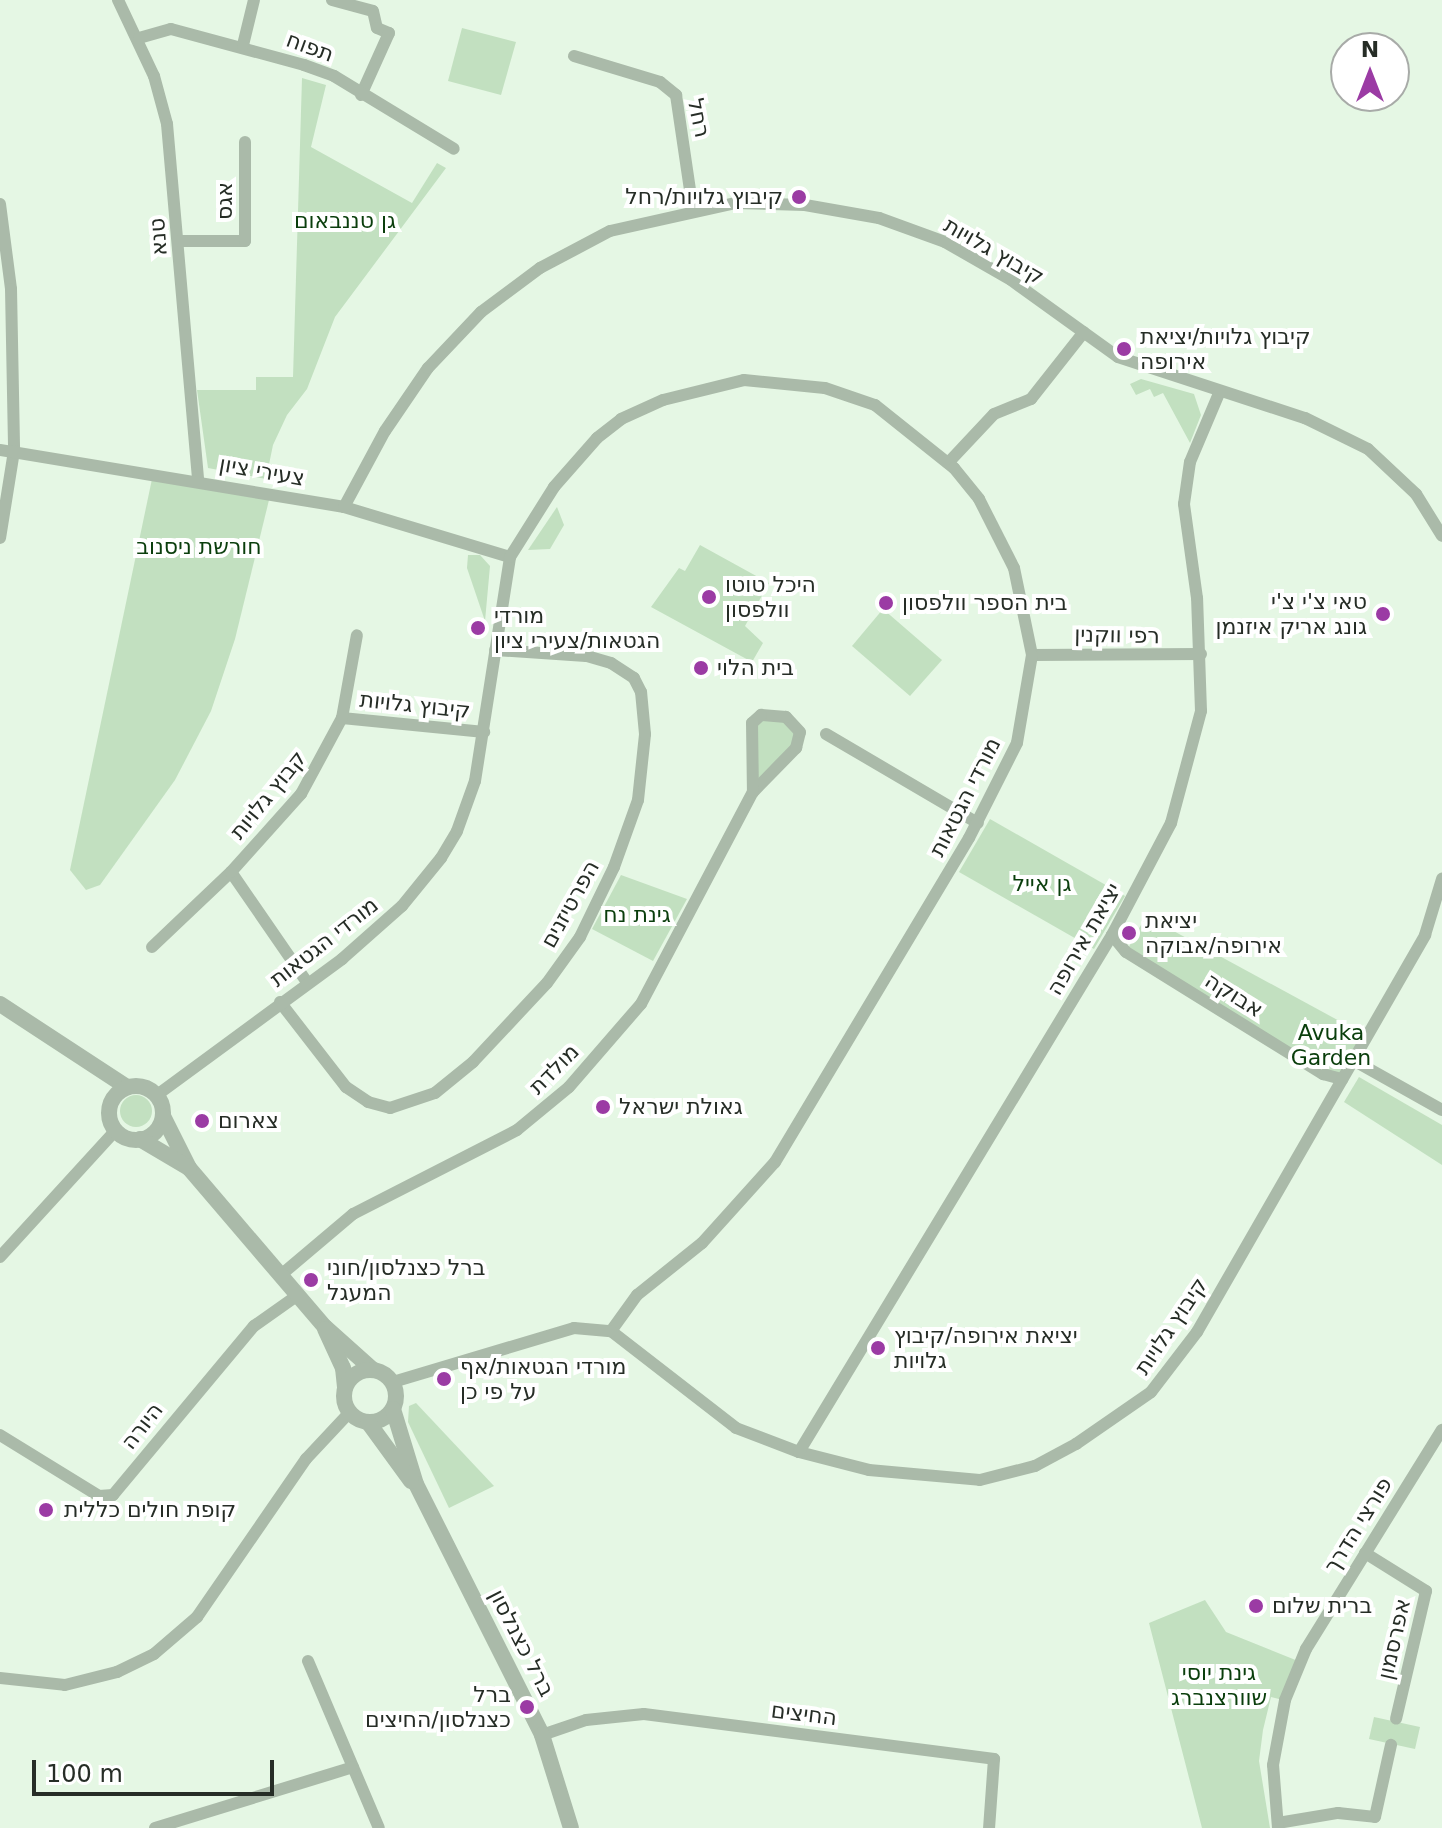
<!DOCTYPE html>
<meta charset="utf-8">
<style>
body{margin:0}
#map{position:relative;width:1442px;height:1828px;overflow:hidden;background:#e5f7e4;font-family:"DejaVu Sans","Noto Sans Hebrew",sans-serif}
div>[style]{position:absolute}
[style*='--x']{left:calc(var(--x)*1px);top:calc(var(--y)*1px);width:calc(var(--w)*1px);rotate:calc(var(--a)*1deg)}
.green>*{inset:0;background:#c2e0c0}
.round{border-radius:50%}
.minor>*{height:12px;margin:-6px;padding:0 6px;transform-origin:6px;border-radius:6px;background:#aabaa9}
.tertiary>*{height:16px;margin:-8px;padding:0 8px;transform-origin:8px;border-radius:8px;background:#aabaa9}
.tertiary>.ring{margin:-8px;padding:0;box-sizing:content-box;background:none;border:16px solid #aabaa9;border-radius:50%}
.dots>*{width:22px;height:22px;translate:-50% -50%;box-sizing:border-box;border:4px solid #fff;border-radius:50%}
span{translate:-50% -50%;white-space:nowrap;text-align:center;line-height:1.15;-webkit-text-stroke:8px #fff;paint-order:stroke}
.street-label{font-size:22px;color:#262d26}
.poi-label{font-size:22px;color:#262d26}
.right{translate:-100% -50%;text-align:right}
.left{translate:0 -50%;text-align:left}
.park-label{font-size:22px;color:#0a3e0c}
.north{position:absolute;left:1330px;top:32px;width:80px;height:80px;box-sizing:border-box;background:#fff;border:2px solid #a8aba8;border-radius:50%;rotate:0deg;font-size:22px;font-weight:700;line-height:32px;text-align:center;color:#262d26}
.north::after{content:'';display:block;margin:auto;width:28px;height:36px;background:#9b3ba4;clip-path:polygon(50% 0,100% 100%,50% 72%,0 100%)}
.scale{position:absolute;left:32px;top:1760px;width:242px;height:36px;box-sizing:border-box;border:4px solid #262d26;border-top:0;padding-left:10px;font-size:24px;line-height:28px;white-space:nowrap;color:#262d26;-webkit-text-stroke:6px #fff;paint-order:stroke}
</style>
<div id="map">
<div class="green">
<div style="clip-path:polygon(462px 28px,516px 42px,501px 95px,448px 81px)"></div>
<div style="clip-path:polygon(302px 78px,326px 85px,311px 147px,412px 203px,437px 163px,446px 168px,335px 317px,307px 389px,287px 415px,273px 445px,266px 479px,208px 468px,197px 390px,256px 390px,256px 377px,293px 377px)"></div>
<div style="clip-path:polygon(1141px 379px,1194px 394px,1201px 415px,1190px 443px,1163px 393px,1154px 397px,1150px 389px,1136px 395px,1130px 384px)"></div>
<div style="clip-path:polygon(152px 479px,269px 500px,235px 639px,211px 711px,175px 780px,100px 885px,86px 890px,70px 870px)"></div>
<div style="clip-path:polygon(557px 507px,564px 525px,550px 549px,528px 550px)"></div>
<div style="clip-path:polygon(700px 545px,769px 583px,745px 626px,763px 643px,752px 662px,651px 607px,679px 568px,685px 571px)"></div>
<div style="clip-path:polygon(480px 555px,490px 566px,485px 621px,467px 568px,468px 555px)"></div>
<div style="clip-path:polygon(883px 609px,942px 660px,910px 696px,852px 646px)"></div>
<div style="clip-path:polygon(761px 715px,794px 724px,796px 748px,753px 792px,750px 746px)"></div>
<div style="clip-path:polygon(990px 819px,1125px 896px,1094px 949px,959px 872px)"></div>
<div style="clip-path:polygon(621px 875px,687px 899px,653px 961px,592px 929px)"></div>
<div style="clip-path:polygon(1146px 916px,1367px 1036px,1342px 1079px,1126px 952px)"></div>
<div style="clip-path:polygon(1359px 1077px,1442px 1125px,1442px 1165px,1344px 1102px)"></div>
<div class="round" style="left:120px;top:1095px;width:32px;height:32px"></div>
<div style="clip-path:polygon(416px 1403px,494px 1486px,449px 1508px,408px 1422px,409px 1406px)"></div>
<div style="clip-path:polygon(1205px 1600px,1226px 1632px,1298px 1661px,1283px 1700px,1271px 1697px,1263px 1730px,1259px 1761px,1270px 1828px,1202px 1828px,1149px 1623px)"></div>
<div style="clip-path:polygon(1374px 1717px,1420px 1727px,1415px 1749px,1369px 1739px)"></div>
</div>
<div class="minor">
<div style="--x:118;--y:0;--w:84;--a:64.7"></div>
<div style="--x:154;--y:76;--w:50;--a:74.8"></div>
<div style="--x:167;--y:124;--w:357;--a:85"></div>
<div style="--x:332;--y:0;--w:42;--a:15"></div>
<div style="--x:373;--y:11;--w:17;--a:77"></div>
<div style="--x:377;--y:28;--w:13;--a:23"></div>
<div style="--x:389;--y:33;--w:68;--a:114.3"></div>
<div style="--x:139;--y:38;--w:33;--a:-16"></div>
<div style="--x:171;--y:29;--w:138;--a:15.1"></div>
<div style="--x:304;--y:65;--w:32;--a:20"></div>
<div style="--x:334;--y:76;--w:140;--a:31.3"></div>
<div style="--x:243;--y:45;--w:46;--a:-76.3"></div>
<div style="--x:574;--y:56;--w:90;--a:16.8"></div>
<div style="--x:660;--y:82;--w:21;--a:39"></div>
<div style="--x:676;--y:95;--w:116;--a:81.6"></div>
<div style="--x:0;--y:204;--w:86;--a:82.6"></div>
<div style="--x:11;--y:289;--w:162;--a:88.9"></div>
<div style="--x:14;--y:451;--w:88;--a:99.1"></div>
<div style="--x:178;--y:241;--w:67;--a:0"></div>
<div style="--x:245;--y:241;--w:99;--a:-90"></div>
<div style="--x:0;--y:450;--w:349;--a:9.4"></div>
<div style="--x:344;--y:507;--w:173;--a:16.8"></div>
<div style="--x:948;--y:463;--w:67;--a:-46.8"></div>
<div style="--x:994;--y:414;--w:40;--a:-22"></div>
<div style="--x:1031;--y:399;--w:85;--a:-51.7"></div>
<div style="--x:344;--y:507;--w:86;--a:-61.7"></div>
<div style="--x:385;--y:431;--w:76;--a:-55.7"></div>
<div style="--x:428;--y:368;--w:77;--a:-46.6"></div>
<div style="--x:481;--y:312;--w:74;--a:-36.7"></div>
<div style="--x:540;--y:268;--w:79;--a:-27.9"></div>
<div style="--x:610;--y:231;--w:128;--a:-12.6"></div>
<div style="--x:735;--y:203;--w:70;--a:1.6"></div>
<div style="--x:805;--y:205;--w:75;--a:10"></div>
<div style="--x:879;--y:218;--w:70;--a:20"></div>
<div style="--x:945;--y:242;--w:76;--a:29.9"></div>
<div style="--x:1011;--y:280;--w:132;--a:35.7"></div>
<div style="--x:1118;--y:357;--w:197;--a:18.1"></div>
<div style="--x:1305;--y:418;--w:70;--a:26.2"></div>
<div style="--x:1368;--y:449;--w:66;--a:43.2"></div>
<div style="--x:1416;--y:494;--w:49;--a:58.2"></div>
<div style="--x:1032;--y:655;--w:169;--a:-0.3"></div>
<div style="--x:342;--y:718;--w:143;--a:5.6"></div>
<div style="--x:826;--y:734;--w:176;--a:30.4"></div>
<div style="--x:231;--y:872;--w:134;--a:55.4"></div>
<div style="--x:1112;--y:935;--w:22;--a:51"></div>
<div style="--x:1126;--y:952;--w:232;--a:31.8"></div>
<div style="--x:1323;--y:1074;--w:20;--a:15"></div>
<div style="--x:152;--y:947;--w:109;--a:-43.5"></div>
<div style="--x:231;--y:872;--w:105;--a:-48.1"></div>
<div style="--x:301;--y:794;--w:86;--a:-61.7"></div>
<div style="--x:342;--y:718;--w:84;--a:-79.8"></div>
<div style="--x:280;--y:1002;--w:108;--a:52.2"></div>
<div style="--x:346;--y:1087;--w:27;--a:34"></div>
<div style="--x:368;--y:1102;--w:23;--a:15"></div>
<div style="--x:390;--y:1108;--w:47;--a:-18.4"></div>
<div style="--x:435;--y:1093;--w:49;--a:-39.2"></div>
<div style="--x:473;--y:1062;--w:108;--a:-46.9"></div>
<div style="--x:547;--y:983;--w:57;--a:-54.3"></div>
<div style="--x:580;--y:937;--w:78;--a:-64.1"></div>
<div style="--x:614;--y:867;--w:71;--a:-70.3"></div>
<div style="--x:638;--y:800;--w:66;--a:-83.9"></div>
<div style="--x:645;--y:734;--w:42;--a:-95.4"></div>
<div style="--x:641;--y:692;--w:16;--a:-117"></div>
<div style="--x:634;--y:678;--w:27;--a:-147"></div>
<div style="--x:611;--y:663;--w:26;--a:-164"></div>
<div style="--x:586;--y:656;--w:91;--a:-176.2"></div>
<div style="--x:1353;--y:1060;--w:102;--a:29.3"></div>
<div style="--x:157;--y:1095;--w:230;--a:-36.3"></div>
<div style="--x:342;--y:959;--w:80;--a:-41.5"></div>
<div style="--x:402;--y:906;--w:62;--a:-50.9"></div>
<div style="--x:441;--y:858;--w:31;--a:-59"></div>
<div style="--x:457;--y:831;--w:53;--a:-70.2"></div>
<div style="--x:475;--y:781;--w:227;--a:-81.1"></div>
<div style="--x:510;--y:557;--w:83;--a:-57.8"></div>
<div style="--x:554;--y:487;--w:65;--a:-48.7"></div>
<div style="--x:597;--y:438;--w:31;--a:-38"></div>
<div style="--x:621;--y:419;--w:46;--a:-24.3"></div>
<div style="--x:663;--y:400;--w:83;--a:-13.9"></div>
<div style="--x:744;--y:380;--w:81;--a:5.6"></div>
<div style="--x:825;--y:388;--w:53;--a:18.8"></div>
<div style="--x:875;--y:405;--w:101;--a:38.6"></div>
<div style="--x:954;--y:468;--w:40;--a:51"></div>
<div style="--x:979;--y:499;--w:77;--a:63.1"></div>
<div style="--x:1014;--y:568;--w:89;--a:78.3"></div>
<div style="--x:1032;--y:655;--w:89;--a:99.7"></div>
<div style="--x:1017;--y:743;--w:106;--a:116.8"></div>
<div style="--x:969;--y:838;--w:378;--a:120.9"></div>
<div style="--x:775;--y:1162;--w:109;--a:132"></div>
<div style="--x:702;--y:1243;--w:83;--a:141.3"></div>
<div style="--x:637;--y:1295;--w:44;--a:125.8"></div>
<div style="--x:0;--y:1257;--w:172;--a:-47.6"></div>
<div style="--x:282;--y:1274;--w:93;--a:-40.2"></div>
<div style="--x:353;--y:1214;--w:184;--a:-27.1"></div>
<div style="--x:517;--y:1130;--w:67;--a:-39.6"></div>
<div style="--x:569;--y:1087;--w:110;--a:-49.1"></div>
<div style="--x:641;--y:1004;--w:240;--a:-62.2"></div>
<div style="--x:753;--y:792;--w:62;--a:-45.7"></div>
<div style="--x:796;--y:748;--w:16;--a:-76"></div>
<div style="--x:800;--y:732;--w:21;--a:-133"></div>
<div style="--x:786;--y:717;--w:25;--a:-175"></div>
<div style="--x:761;--y:715;--w:12;--a:138"></div>
<div style="--x:752;--y:723;--w:69;--a:89.2"></div>
<div style="--x:611;--y:1331;--w:158;--a:37.8"></div>
<div style="--x:736;--y:1428;--w:67;--a:20.9"></div>
<div style="--x:799;--y:1452;--w:72;--a:14.4"></div>
<div style="--x:869;--y:1470;--w:111;--a:5.1"></div>
<div style="--x:980;--y:1480;--w:57;--a:-14.3"></div>
<div style="--x:1035;--y:1466;--w:47;--a:-28.2"></div>
<div style="--x:1076;--y:1444;--w:91;--a:-34.7"></div>
<div style="--x:1151;--y:1392;--w:76;--a:-52.5"></div>
<div style="--x:1197;--y:1332;--w:458;--a:-60.1"></div>
<div style="--x:1425;--y:935;--w:59;--a:-73.1"></div>
<div style="--x:393;--y:1382;--w:189;--a:-16.6"></div>
<div style="--x:574;--y:1328;--w:37;--a:5"></div>
<div style="--x:0;--y:1435;--w:116;--a:31.6"></div>
<div style="--x:99;--y:1496;--w:14;--a:-4"></div>
<div style="--x:113;--y:1495;--w:220;--a:-50.2"></div>
<div style="--x:254;--y:1326;--w:54;--a:-35.2"></div>
<div style="--x:799;--y:1452;--w:604;--a:-58.81"></div>
<div style="--x:1112;--y:935;--w:127;--a:-62.2"></div>
<div style="--x:1171;--y:823;--w:116;--a:-75"></div>
<div style="--x:1201;--y:711;--w:113;--a:-92"></div>
<div style="--x:1197;--y:598;--w:95;--a:-97.9"></div>
<div style="--x:1184;--y:504;--w:42;--a:-81.9"></div>
<div style="--x:1190;--y:462;--w:77;--a:-67.1"></div>
<div style="--x:1365;--y:1553;--w:72;--a:31.9"></div>
<div style="--x:1426;--y:1591;--w:131;--a:103.2"></div>
<div style="--x:308;--y:1661;--w:181;--a:67"></div>
<div style="--x:0;--y:1678;--w:65;--a:6.1"></div>
<div style="--x:65;--y:1685;--w:54;--a:-14"></div>
<div style="--x:117;--y:1672;--w:41;--a:-25.9"></div>
<div style="--x:154;--y:1654;--w:57;--a:-40.7"></div>
<div style="--x:197;--y:1617;--w:192;--a:-55.4"></div>
<div style="--x:306;--y:1459;--w:64;--a:-46.9"></div>
<div style="--x:542;--y:1735;--w:46;--a:-18.8"></div>
<div style="--x:586;--y:1720;--w:58;--a:-5.9"></div>
<div style="--x:644;--y:1714;--w:353;--a:7.3"></div>
<div style="--x:994;--y:1759;--w:69;--a:94.1"></div>
<div style="--x:1278;--y:1823;--w:61;--a:-9.5"></div>
<div style="--x:1338;--y:1813;--w:37;--a:6"></div>
<div style="--x:1375;--y:1817;--w:74;--a:-77.5"></div>
<div style="--x:155;--y:1828;--w:207;--a:-17.1"></div>
<div style="--x:1278;--y:1828;--w:63;--a:-94.5"></div>
<div style="--x:1273;--y:1765;--w:66;--a:-79.5"></div>
<div style="--x:1285;--y:1700;--w:55;--a:-67.6"></div>
<div style="--x:1306;--y:1649;--w:258;--a:-58.2"></div>
</div>
<div class="tertiary">
<div style="--x:0;--y:1004;--w:152;--a:33.2"></div>
<div class="ring" style="left:109px;top:1086px;width:38px;height:38px"></div>
<div style="--x:163;--y:1116;--w:58;--a:63.4"></div>
<div style="--x:189;--y:1168;--w:209;--a:49.5"></div>
<div style="--x:325;--y:1327;--w:63;--a:41.8"></div>
<div style="--x:140;--y:1139;--w:57;--a:30.6"></div>
<div style="--x:325;--y:1329;--w:43;--a:65.2"></div>
<div style="--x:343;--y:1368;--w:19;--a:84"></div>
<div class="ring" style="left:344px;top:1370px;width:36px;height:36px"></div>
<div style="--x:393;--y:1409;--w:78;--a:73"></div>
<div style="--x:416;--y:1484;--w:281;--a:63.3"></div>
<div style="--x:542;--y:1735;--w:97;--a:72.7"></div>
<div style="--x:368;--y:1422;--w:73;--a:53.9"></div>
</div>
<div class="dots">
<div style="left:799px;top:197px;background:#9b3ba4"></div>
<div style="left:1124px;top:349px;background:#9b3ba4"></div>
<div style="left:709px;top:597px;background:#9b3ba4"></div>
<div style="left:886px;top:603px;background:#9b3ba4"></div>
<div style="left:1383px;top:614px;background:#9b3ba4"></div>
<div style="left:478px;top:628px;background:#9b3ba4"></div>
<div style="left:701px;top:668px;background:#9b3ba4"></div>
<div style="left:1129px;top:933px;background:#9b3ba4"></div>
<div style="left:603px;top:1107px;background:#9b3ba4"></div>
<div style="left:202px;top:1121px;background:#9b3ba4"></div>
<div style="left:311px;top:1280px;background:#9b3ba4"></div>
<div style="left:878px;top:1348px;background:#9b3ba4"></div>
<div style="left:444px;top:1379px;background:#9b3ba4"></div>
<div style="left:46px;top:1510px;background:#9b3ba4"></div>
<div style="left:1256px;top:1606px;background:#9b3ba4"></div>
<div style="left:527px;top:1707px;background:#9b3ba4"></div>
</div>
<div class="street-label">
<span style="left:310px;top:47px;rotate:20deg">תפוח</span>
<span style="left:699px;top:118px;rotate:78deg">רחל</span>
<span style="left:225px;top:201px;rotate:-90deg">אגס</span>
<span style="left:158px;top:237px;rotate:-94deg">טנא</span>
<span style="left:994px;top:251px;rotate:30deg">קיבוץ גלויות</span>
<span style="left:262px;top:471px;rotate:10deg">צעירי ציון</span>
<span style="left:1117px;top:635px;rotate:1deg">רפי ווקנין</span>
<span style="left:415px;top:705px;rotate:6deg">קיבוץ גלויות</span>
<span style="left:268px;top:795px;rotate:-51deg">קבוץ גלויות</span>
<span style="left:965px;top:797px;rotate:-63deg">מורדי הגטאות</span>
<span style="left:570px;top:904px;rotate:-61deg">הפרטיזנים</span>
<span style="left:1084px;top:939px;rotate:-60deg">יציאת אירופה</span>
<span style="left:324px;top:942px;rotate:-38deg">מורדי הגטאות</span>
<span style="left:1234px;top:995px;rotate:32deg">אבוקה</span>
<span style="left:554px;top:1069px;rotate:-45deg">מולדת</span>
<span style="left:1171px;top:1326px;rotate:-56deg">קיבוץ גלויות</span>
<span style="left:142px;top:1426px;rotate:-52deg">היורה</span>
<span style="left:1358px;top:1525px;rotate:-58deg">פורצי הדרך</span>
<span style="left:1394px;top:1639px;rotate:-77deg">אפרסמון</span>
<span style="left:522px;top:1643px;rotate:63deg">ברל כצנלסון</span>
<span style="left:804px;top:1714px;rotate:7deg">החיצים</span>
</div>
<div class="poi-label">
<span class="right" style="left:783px;top:197px">קיבוץ גלויות/רחל</span>
<span class="left" style="left:1140px;top:349px">קיבוץ גלויות/יציאת<br>אירופה</span>
<span class="left" style="left:725px;top:597px">היכל טוטו<br>וולפסון</span>
<span class="right" style="left:1367px;top:614px">טאי צ'י צ'י<br>גונג אריק איזנמן</span>
<span class="left" style="left:902px;top:603px">בית הספר וולפסון</span>
<span class="left" style="left:494px;top:628px">מורדי<br>הגטאות/צעירי ציון</span>
<span class="left" style="left:717px;top:668px">בית הלוי</span>
<span class="left" style="left:1145px;top:933px">יציאת<br>אירופה/אבוקה</span>
<span class="left" style="left:619px;top:1107px">גאולת ישראל</span>
<span class="left" style="left:218px;top:1121px">צארום</span>
<span class="left" style="left:327px;top:1280px">ברל כצנלסון/חוני<br>המעגל</span>
<span class="left" style="left:894px;top:1348px">יציאת אירופה/קיבוץ<br>גלויות</span>
<span class="left" style="left:460px;top:1379px">מורדי הגטאות/אף<br>על פי כן</span>
<span class="left" style="left:64px;top:1510px">קופת חולים כללית</span>
<span class="left" style="left:1272px;top:1606px">ברית שלום</span>
<span class="right" style="left:511px;top:1707px">ברל<br>כצנלסון/החיצים</span>
</div>
<div class="park-label">
<span style="left:345px;top:221px">גן טננבאום</span>
<span style="left:199px;top:547px">חורשת ניסנוב</span>
<span style="left:1042px;top:884px">גן אייל</span>
<span style="left:637px;top:915px">גינת נח</span>
<span style="left:1331px;top:1045px">Avuka<br>Garden</span>
<span style="left:1219px;top:1685px">גינת יוסי<br>שוורצנברג</span>
</div>
<div class="north">N</div>
<div class="scale">100 m</div>
</div>
